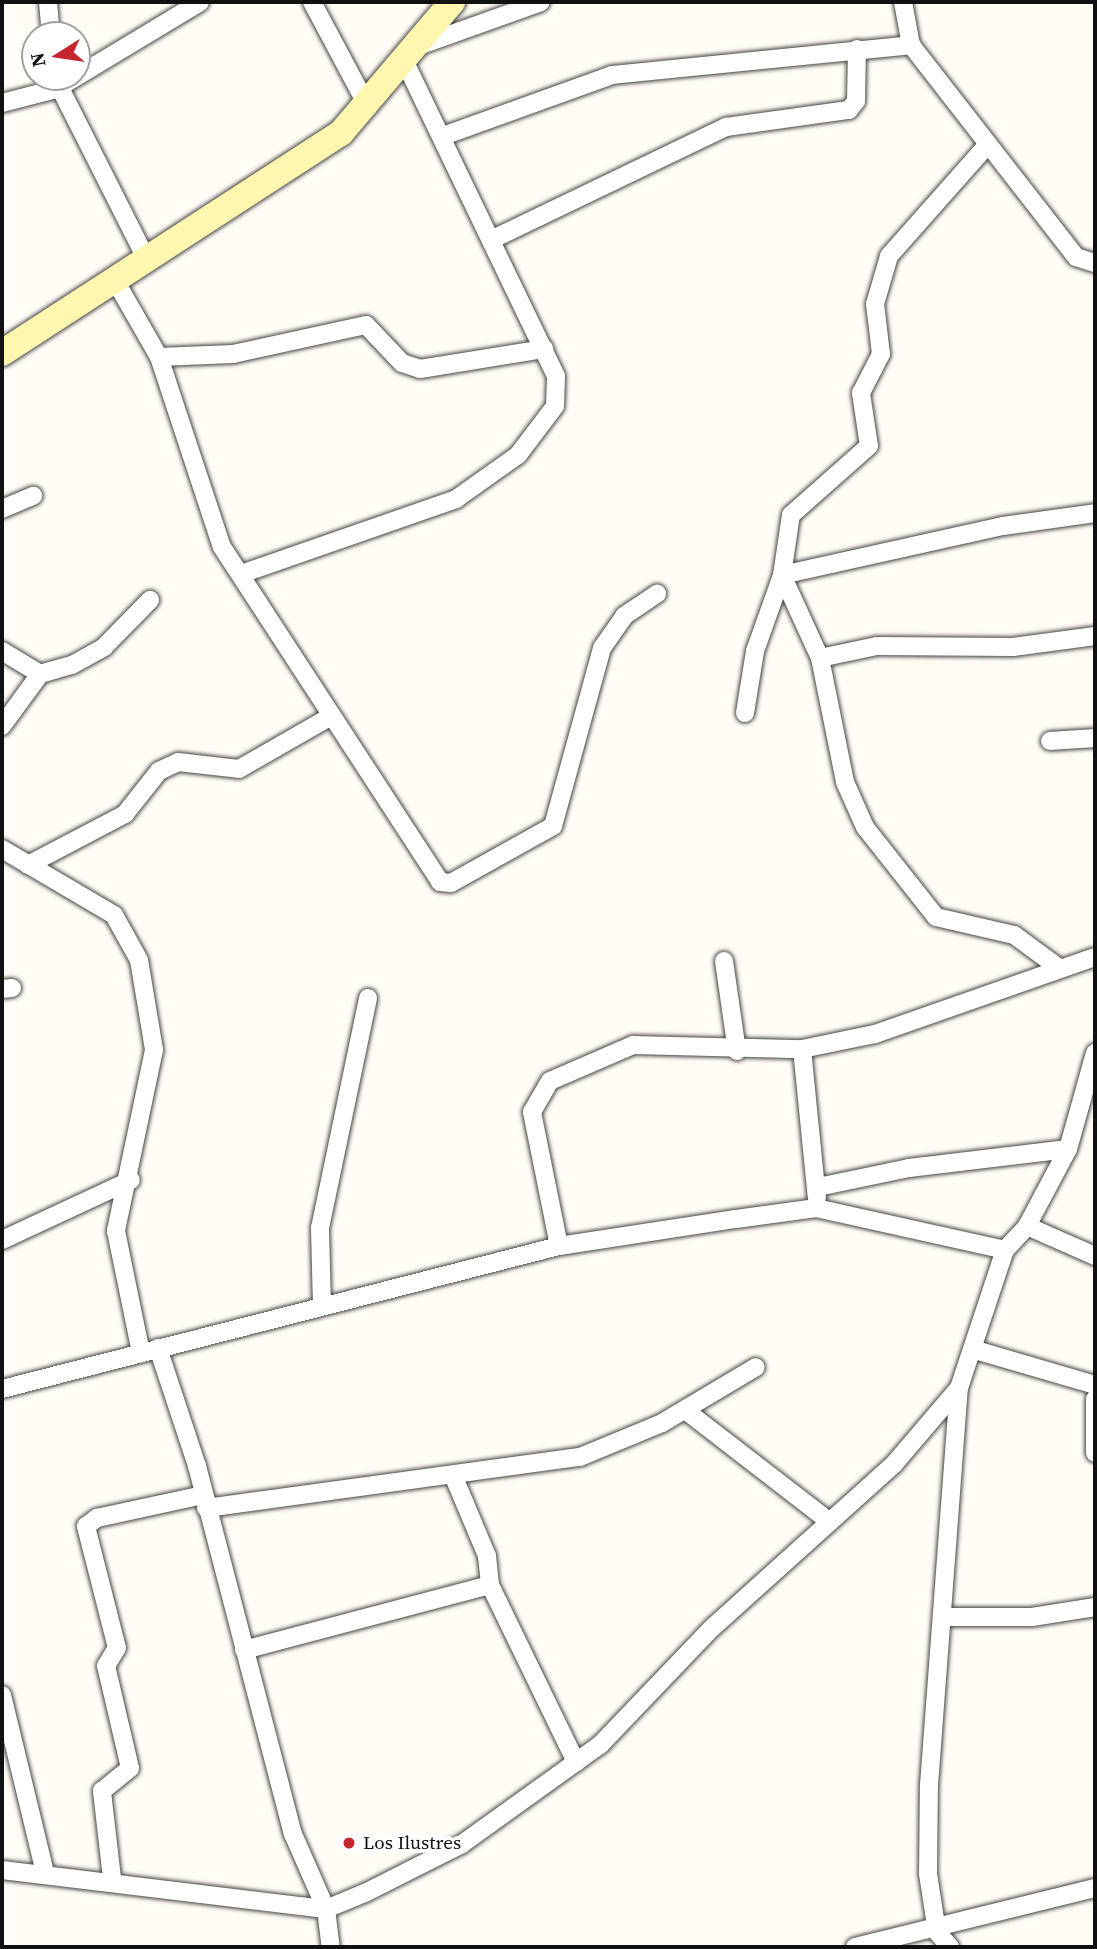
<!DOCTYPE html>
<style>
body{margin:0}
#map{position:relative;width:1097px;height:1949px;overflow:hidden;background:#fffdf5;font-family:"Source Serif 4",serif}
div>[style]{position:absolute}
[style*='--x']{left:calc(var(--x)*1px);top:calc(var(--y)*1px);width:calc(var(--w)*1px);rotate:calc(var(--a)*1deg)}
.roads{filter:drop-shadow(0 0 2px #444) drop-shadow(0 0 2px #444)}
.street>*{height:18px;margin:-9px;padding:0 9px;transform-origin:9px;border-radius:9px;background:#fff}
.secondary>*{height:26px;margin:-13px;padding:0 13px;transform-origin:13px;border-radius:13px;background:#fff6b0}
.dots>*{width:19px;height:19px;translate:-50% -50%;box-sizing:border-box;border:4px solid #fff;border-radius:50%}
span{translate:-50% -50%;white-space:nowrap;text-align:center;line-height:1.15;-webkit-text-stroke:7px #fff;paint-order:stroke}
.poi-label{font-size:19px;color:#111}
.left{translate:0 -50%;text-align:left}
.frame{position:absolute;inset:0;border:4px solid #111;pointer-events:none}
.north{position:absolute;left:21px;top:21px;width:70px;height:70px;box-sizing:border-box;background:#fff;border:2px solid #a0a0a0;border-radius:50%;rotate:258deg;font-size:19px;font-weight:700;line-height:28px;text-align:center;color:#111}
.north::after{content:'';display:block;margin:auto;width:24px;height:32px;background:#c4262e;clip-path:polygon(50% 0,100% 100%,50% 72%,0 100%)}
</style>
<div id="map">
<div class="roads">
<div class="street">
<div style="--x:48;--y:2;--w:33;--a:85"></div>
<div style="--x:312;--y:2;--w:119;--a:61.9"></div>
<div style="--x:903;--y:2;--w:44;--a:79.5"></div>
<div style="--x:911;--y:45;--w:269;--a:52.1"></div>
<div style="--x:1076;--y:257;--w:20;--a:18"></div>
<div style="--x:421;--y:45;--w:127;--a:-19.7"></div>
<div style="--x:56;--y:80;--w:204;--a:63.2"></div>
<div style="--x:2;--y:103;--w:56;--a:-14.5"></div>
<div style="--x:56;--y:89;--w:168;--a:-31.1"></div>
<div style="--x:443;--y:136;--w:180;--a:-19.8"></div>
<div style="--x:612;--y:75;--w:301;--a:-5.7"></div>
<div style="--x:493;--y:239;--w:259;--a:-25.7"></div>
<div style="--x:726;--y:127;--w:124;--a:-7.9"></div>
<div style="--x:849;--y:110;--w:11;--a:-52"></div>
<div style="--x:856;--y:101;--w:52;--a:-88.9"></div>
<div style="--x:116;--y:282;--w:86;--a:60.2"></div>
<div style="--x:159;--y:357;--w:200;--a:71.7"></div>
<div style="--x:222;--y:547;--w:400;--a:56.9"></div>
<div style="--x:440;--y:882;--w:11;--a:5"></div>
<div style="--x:451;--y:883;--w:117;--a:-29.2"></div>
<div style="--x:553;--y:826;--w:185;--a:-74.6"></div>
<div style="--x:602;--y:648;--w:39;--a:-55"></div>
<div style="--x:624;--y:616;--w:40;--a:-34"></div>
<div style="--x:159;--y:357;--w:74;--a:-2.3"></div>
<div style="--x:233;--y:354;--w:136;--a:-12.3"></div>
<div style="--x:366;--y:325;--w:52;--a:46.5"></div>
<div style="--x:402;--y:363;--w:19;--a:18"></div>
<div style="--x:420;--y:369;--w:126;--a:-9.2"></div>
<div style="--x:2;--y:509;--w:34;--a:-23"></div>
<div style="--x:244;--y:573;--w:225;--a:-19.2"></div>
<div style="--x:456;--y:499;--w:76;--a:-35.4"></div>
<div style="--x:518;--y:455;--w:61;--a:-52.9"></div>
<div style="--x:555;--y:406;--w:30;--a:-88"></div>
<div style="--x:556;--y:376;--w:348;--a:-115.7"></div>
<div style="--x:2;--y:651;--w:44;--a:31.2"></div>
<div style="--x:40;--y:674;--w:33;--a:-16"></div>
<div style="--x:72;--y:665;--w:37;--a:-29"></div>
<div style="--x:104;--y:647;--w:66;--a:-45.6"></div>
<div style="--x:820;--y:658;--w:58;--a:-11.9"></div>
<div style="--x:877;--y:646;--w:136;--a:0.4"></div>
<div style="--x:1013;--y:647;--w:83;--a:-7.6"></div>
<div style="--x:745;--y:713;--w:63;--a:-80.8"></div>
<div style="--x:755;--y:651;--w:81;--a:-70.4"></div>
<div style="--x:782;--y:575;--w:61;--a:-81.5"></div>
<div style="--x:791;--y:515;--w:104;--a:-41.5"></div>
<div style="--x:869;--y:446;--w:54;--a:-98.6"></div>
<div style="--x:861;--y:393;--w:44;--a:-62.9"></div>
<div style="--x:881;--y:354;--w:50;--a:-96.8"></div>
<div style="--x:875;--y:304;--w:50;--a:-73.7"></div>
<div style="--x:889;--y:256;--w:149;--a:-48.5"></div>
<div style="--x:2;--y:726;--w:64;--a:-53.8"></div>
<div style="--x:1050;--y:741;--w:45;--a:-3.8"></div>
<div style="--x:2;--y:849;--w:130;--a:30.5"></div>
<div style="--x:114;--y:915;--w:51;--a:60.9"></div>
<div style="--x:139;--y:960;--w:91;--a:80.5"></div>
<div style="--x:154;--y:1050;--w:185;--a:101.9"></div>
<div style="--x:116;--y:1231;--w:125;--a:78.4"></div>
<div style="--x:28;--y:865;--w:110;--a:-27.7"></div>
<div style="--x:125;--y:814;--w:55;--a:-51.7"></div>
<div style="--x:159;--y:771;--w:21;--a:-25"></div>
<div style="--x:178;--y:762;--w:61;--a:6.5"></div>
<div style="--x:239;--y:769;--w:103;--a:-29.8"></div>
<div style="--x:724;--y:961;--w:91;--a:81.8"></div>
<div style="--x:1059;--y:968;--w:56;--a:-143.7"></div>
<div style="--x:1014;--y:935;--w:80;--a:-167"></div>
<div style="--x:936;--y:917;--w:115;--a:-128.3"></div>
<div style="--x:865;--y:827;--w:49;--a:-114"></div>
<div style="--x:845;--y:782;--w:126;--a:-101.4"></div>
<div style="--x:820;--y:658;--w:91;--a:-114.6"></div>
<div style="--x:782;--y:575;--w:226;--a:-12.5"></div>
<div style="--x:1003;--y:526;--w:93;--a:-8"></div>
<div style="--x:2;--y:989;--w:10;--a:-6"></div>
<div style="--x:802;--y:1049;--w:150;--a:84.3"></div>
<div style="--x:818;--y:1187;--w:93;--a:-11.8"></div>
<div style="--x:909;--y:1168;--w:160;--a:-6.8"></div>
<div style="--x:1027;--y:1226;--w:74;--a:23.8"></div>
<div style="--x:2;--y:1240;--w:142;--a:-24.9"></div>
<div style="--x:559;--y:1246;--w:137;--a:-101.4"></div>
<div style="--x:532;--y:1112;--w:36;--a:-60"></div>
<div style="--x:550;--y:1081;--w:90;--a:-23.4"></div>
<div style="--x:633;--y:1045;--w:169;--a:1.4"></div>
<div style="--x:802;--y:1049;--w:75;--a:-11.6"></div>
<div style="--x:875;--y:1034;--w:233;--a:-19.3"></div>
<div style="--x:322;--y:1306;--w:78;--a:-91.5"></div>
<div style="--x:320;--y:1228;--w:235;--a:-78.2"></div>
<div style="--x:158;--y:1348;--w:124;--a:71.7"></div>
<div style="--x:197;--y:1466;--w:380;--a:75.4"></div>
<div style="--x:293;--y:1834;--w:82;--a:66.3"></div>
<div style="--x:326;--y:1909;--w:38;--a:83"></div>
<div style="--x:972;--y:1349;--w:128;--a:16.3"></div>
<div style="--x:2;--y:1389;--w:575;--a:-14.4"></div>
<div style="--x:559;--y:1246;--w:179;--a:-8.7"></div>
<div style="--x:736;--y:1219;--w:81;--a:-7.8"></div>
<div style="--x:816;--y:1208;--w:194;--a:12.5"></div>
<div style="--x:1095;--y:1399;--w:54;--a:90"></div>
<div style="--x:685;--y:1410;--w:183;--a:37.7"></div>
<div style="--x:453;--y:1475;--w:88;--a:67.2"></div>
<div style="--x:487;--y:1556;--w:29;--a:84"></div>
<div style="--x:490;--y:1585;--w:197;--a:64.1"></div>
<div style="--x:206;--y:1508;--w:377;--a:-7.8"></div>
<div style="--x:580;--y:1457;--w:89;--a:-22.5"></div>
<div style="--x:662;--y:1423;--w:109;--a:-30.8"></div>
<div style="--x:942;--y:1617;--w:90;--a:0"></div>
<div style="--x:1032;--y:1617;--w:64;--a:-9"></div>
<div style="--x:244;--y:1650;--w:254;--a:-14.8"></div>
<div style="--x:2;--y:1695;--w:183;--a:76.4"></div>
<div style="--x:2;--y:1870;--w:326;--a:6.9"></div>
<div style="--x:326;--y:1909;--w:44;--a:-22.5"></div>
<div style="--x:367;--y:1892;--w:106;--a:-26.8"></div>
<div style="--x:462;--y:1844;--w:170;--a:-35.7"></div>
<div style="--x:600;--y:1745;--w:162;--a:-46.3"></div>
<div style="--x:712;--y:1628;--w:245;--a:-42"></div>
<div style="--x:894;--y:1464;--w:100;--a:-49.5"></div>
<div style="--x:112;--y:1878;--w:88;--a:-96.6"></div>
<div style="--x:102;--y:1791;--w:36;--a:-39"></div>
<div style="--x:130;--y:1768;--w:105;--a:-103.2"></div>
<div style="--x:106;--y:1666;--w:21;--a:-59"></div>
<div style="--x:117;--y:1648;--w:126;--a:-104.3"></div>
<div style="--x:86;--y:1526;--w:14;--a:-36"></div>
<div style="--x:97;--y:1518;--w:108;--a:-12.2"></div>
<div style="--x:855;--y:1947;--w:247;--a:-13.8"></div>
<div style="--x:950;--y:1947;--w:20;--a:-131"></div>
<div style="--x:937;--y:1932;--w:59;--a:-98.8"></div>
<div style="--x:928;--y:1874;--w:89;--a:-89.4"></div>
<div style="--x:929;--y:1785;--w:398;--a:-85.7"></div>
<div style="--x:959;--y:1388;--w:145;--a:-71.6"></div>
<div style="--x:1005;--y:1250;--w:33;--a:-47"></div>
<div style="--x:1027;--y:1226;--w:87;--a:-62"></div>
<div style="--x:1068;--y:1149;--w:100;--a:-74.3"></div>
</div>
<div class="secondary">
<div style="--x:2;--y:353;--w:404;--a:-33"></div>
<div style="--x:341;--y:133;--w:172;--a:-49.7"></div>
</div>
</div>
<div class="dots">
<div style="left:349px;top:1843px;background:#c4262e"></div>
</div>
<div class="poi-label">
<span class="left" style="left:363px;top:1843px">Los Ilustres</span>
</div>
<div class="frame"></div>
<div class="north">N</div>
</div>
